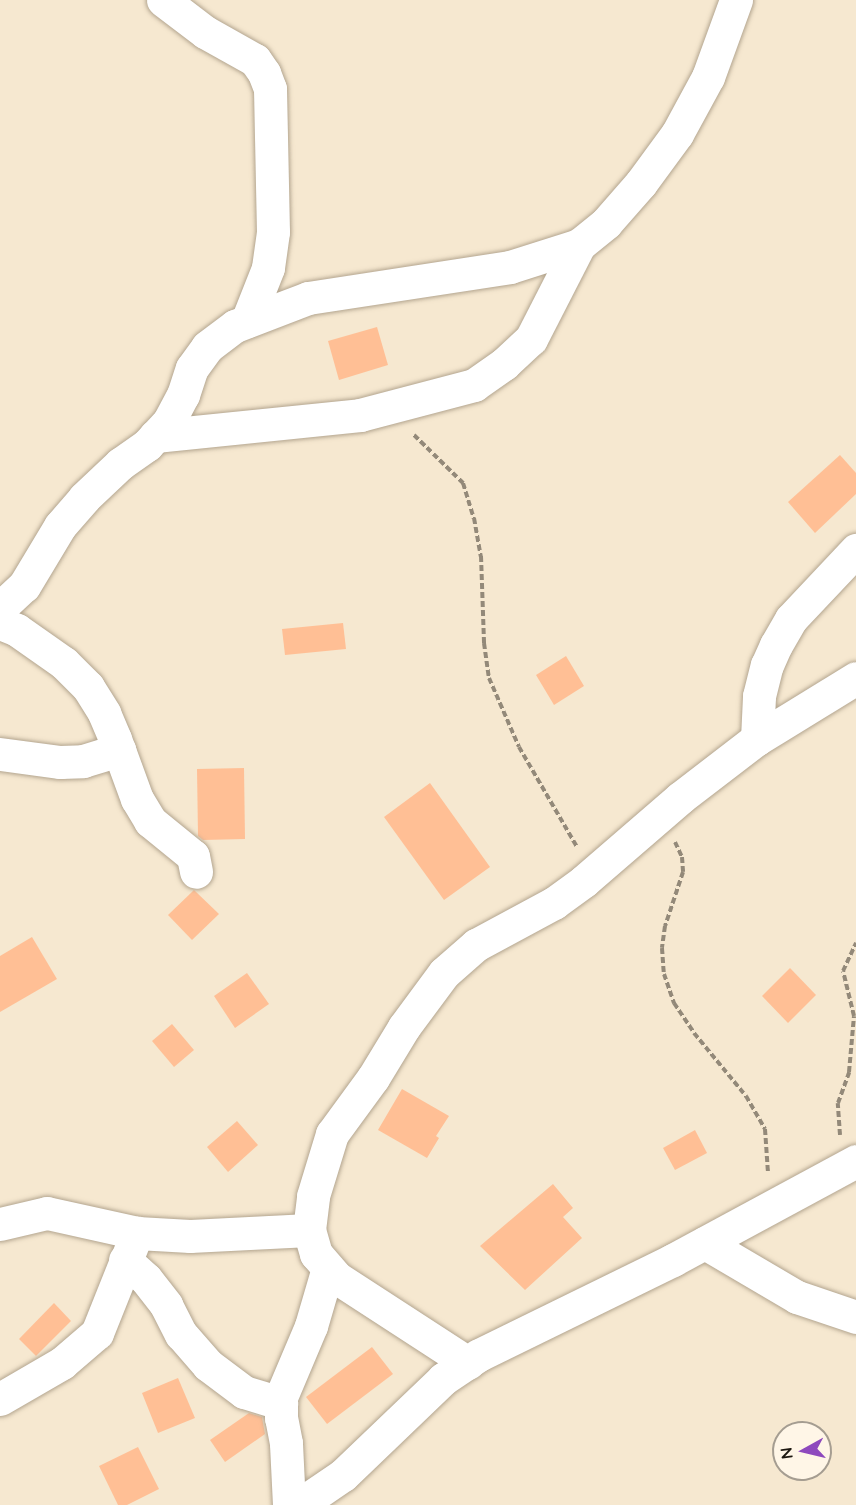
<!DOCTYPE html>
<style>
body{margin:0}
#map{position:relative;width:856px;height:1505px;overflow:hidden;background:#f6e8d0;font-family:Quicksand,sans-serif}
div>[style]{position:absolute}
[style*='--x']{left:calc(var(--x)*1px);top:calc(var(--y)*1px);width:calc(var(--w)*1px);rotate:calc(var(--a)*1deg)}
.building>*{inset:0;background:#ffbf95}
.path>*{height:4px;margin-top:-2px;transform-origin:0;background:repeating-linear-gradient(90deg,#938979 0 6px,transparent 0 9px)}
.roads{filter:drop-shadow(0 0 2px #b3a58f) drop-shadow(0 0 2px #b3a58f)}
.minor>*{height:33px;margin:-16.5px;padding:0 16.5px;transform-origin:16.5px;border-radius:16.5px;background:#fff}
span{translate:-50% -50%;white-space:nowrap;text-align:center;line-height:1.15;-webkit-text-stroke:4.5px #fff6e7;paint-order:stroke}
.north{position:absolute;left:772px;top:1421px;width:60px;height:60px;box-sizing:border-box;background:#fff6e7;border:2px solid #a59d91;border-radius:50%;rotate:262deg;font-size:16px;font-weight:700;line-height:24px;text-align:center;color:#1d1810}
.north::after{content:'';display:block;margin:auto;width:21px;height:27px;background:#8e49bd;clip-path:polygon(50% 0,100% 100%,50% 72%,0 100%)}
</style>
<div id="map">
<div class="building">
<div style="clip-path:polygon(377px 327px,388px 365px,339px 380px,328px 341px)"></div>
<div style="clip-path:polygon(840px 455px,856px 473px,856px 494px,815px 533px,788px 502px)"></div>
<div style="clip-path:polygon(343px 623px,346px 649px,285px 655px,282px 629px)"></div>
<div style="clip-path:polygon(566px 656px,584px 686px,554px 705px,536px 675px)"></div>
<div style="clip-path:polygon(244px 768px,245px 839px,203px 840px,198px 836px,197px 769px)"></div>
<div style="clip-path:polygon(430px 783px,490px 867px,444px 900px,384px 817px)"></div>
<div style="clip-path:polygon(194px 890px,219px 914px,192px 940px,168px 915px)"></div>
<div style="clip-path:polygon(32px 937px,57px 979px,0 1012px,0 956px)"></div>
<div style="clip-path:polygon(790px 968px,816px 995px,788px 1023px,762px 996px)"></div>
<div style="clip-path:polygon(247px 973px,269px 1004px,235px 1028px,214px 996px)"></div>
<div style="clip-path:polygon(172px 1024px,194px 1050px,174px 1067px,152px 1041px)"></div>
<div style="clip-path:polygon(402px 1089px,449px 1116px,436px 1136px,439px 1138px,427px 1158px,378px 1130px)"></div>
<div style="clip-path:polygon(237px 1121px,258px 1145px,228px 1172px,207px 1147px)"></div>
<div style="clip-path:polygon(695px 1130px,707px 1153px,675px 1170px,663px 1148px)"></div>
<div style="clip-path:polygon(553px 1184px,573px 1208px,563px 1217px,582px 1238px,525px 1290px,480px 1246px)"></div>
<div style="clip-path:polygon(54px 1303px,71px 1321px,36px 1356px,19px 1339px)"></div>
<div style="clip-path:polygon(372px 1347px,393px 1374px,327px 1424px,306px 1397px)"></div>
<div style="clip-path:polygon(178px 1378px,195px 1418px,158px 1433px,142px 1393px)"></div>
<div style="clip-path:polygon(249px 1413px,262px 1417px,265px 1434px,225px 1462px,210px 1440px)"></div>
<div style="clip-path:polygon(138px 1447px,159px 1489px,127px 1505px,118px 1505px,99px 1466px)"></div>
</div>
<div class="path">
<div style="--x:414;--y:435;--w:69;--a:44.4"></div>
<div style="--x:463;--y:483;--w:37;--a:73"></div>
<div style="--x:474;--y:518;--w:39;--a:80"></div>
<div style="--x:481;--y:556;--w:87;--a:88"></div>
<div style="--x:484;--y:643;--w:35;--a:82"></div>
<div style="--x:489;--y:678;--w:75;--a:66.5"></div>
<div style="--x:519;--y:747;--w:116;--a:59.9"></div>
<div style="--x:675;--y:842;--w:17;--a:65"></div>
<div style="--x:682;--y:857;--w:15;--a:86"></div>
<div style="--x:683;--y:872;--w:57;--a:108.4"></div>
<div style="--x:665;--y:926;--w:22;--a:98"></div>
<div style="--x:662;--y:948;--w:26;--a:86"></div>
<div style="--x:664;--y:974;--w:31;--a:71"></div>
<div style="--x:674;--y:1003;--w:36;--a:56"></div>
<div style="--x:694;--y:1033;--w:82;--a:50.5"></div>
<div style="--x:746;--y:1096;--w:38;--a:60"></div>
<div style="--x:765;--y:1129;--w:44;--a:86.1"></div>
<div style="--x:840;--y:1135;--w:32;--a:-94"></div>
<div style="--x:838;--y:1103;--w:33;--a:-70"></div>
<div style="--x:849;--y:1072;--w:56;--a:-84.9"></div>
<div style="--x:854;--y:1016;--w:46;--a:-103.7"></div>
<div style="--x:843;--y:971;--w:31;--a:-65"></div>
</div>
<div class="roads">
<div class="minor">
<div style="--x:163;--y:0;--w:53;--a:37.3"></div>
<div style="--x:205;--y:32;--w:57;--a:29.2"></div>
<div style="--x:255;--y:60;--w:16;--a:55"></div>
<div style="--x:264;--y:73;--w:17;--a:69"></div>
<div style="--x:270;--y:89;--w:143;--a:88.8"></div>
<div style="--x:273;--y:232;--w:36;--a:98"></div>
<div style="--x:268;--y:268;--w:57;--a:111.6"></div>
<div style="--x:155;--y:436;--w:206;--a:-5.8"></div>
<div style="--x:360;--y:415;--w:118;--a:-14.7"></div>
<div style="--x:474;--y:385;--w:37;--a:-35"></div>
<div style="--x:504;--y:364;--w:37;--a:-43"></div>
<div style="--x:531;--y:339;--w:106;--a:-62.9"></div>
<div style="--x:0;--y:608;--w:33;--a:-43"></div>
<div style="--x:24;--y:586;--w:70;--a:-59"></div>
<div style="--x:60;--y:526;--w:37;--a:-49"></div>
<div style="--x:84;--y:498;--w:50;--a:-43.4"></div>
<div style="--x:120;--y:464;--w:33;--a:-35"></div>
<div style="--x:147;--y:445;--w:33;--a:-47"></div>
<div style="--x:169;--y:421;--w:30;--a:-62"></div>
<div style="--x:183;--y:395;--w:28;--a:-72"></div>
<div style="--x:192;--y:368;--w:26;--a:-54"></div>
<div style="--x:207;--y:347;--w:35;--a:-37"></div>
<div style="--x:235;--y:326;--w:78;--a:-21"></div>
<div style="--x:308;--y:298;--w:204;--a:-8.7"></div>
<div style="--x:510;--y:267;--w:72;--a:-17.7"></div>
<div style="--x:579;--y:245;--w:35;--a:-39"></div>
<div style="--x:606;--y:223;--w:53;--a:-48.8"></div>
<div style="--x:641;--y:183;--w:61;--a:-53.7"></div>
<div style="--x:677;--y:134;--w:65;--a:-61.5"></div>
<div style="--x:708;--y:77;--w:82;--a:-70"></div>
<div style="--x:0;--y:623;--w:18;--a:22"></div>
<div style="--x:17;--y:630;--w:57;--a:35.1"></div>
<div style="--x:64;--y:663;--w:34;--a:45"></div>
<div style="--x:88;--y:687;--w:31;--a:58"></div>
<div style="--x:104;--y:713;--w:28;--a:67"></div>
<div style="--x:115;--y:739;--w:64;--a:69.9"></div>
<div style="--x:137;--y:799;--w:26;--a:59"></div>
<div style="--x:150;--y:821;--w:55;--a:39.1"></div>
<div style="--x:193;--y:856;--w:16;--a:79"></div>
<div style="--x:757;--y:739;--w:43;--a:-87.3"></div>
<div style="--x:759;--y:696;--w:32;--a:-76"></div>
<div style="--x:767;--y:665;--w:22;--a:-66"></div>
<div style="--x:776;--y:645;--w:30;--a:-60"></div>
<div style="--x:791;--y:619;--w:95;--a:-46.7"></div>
<div style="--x:0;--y:754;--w:61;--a:7.6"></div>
<div style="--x:60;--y:762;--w:23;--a:-2"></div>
<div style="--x:83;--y:761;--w:38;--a:-17"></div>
<div style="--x:0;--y:1224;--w:48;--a:-13.2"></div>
<div style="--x:47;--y:1213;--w:92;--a:12.5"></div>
<div style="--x:137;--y:1233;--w:53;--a:3.2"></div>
<div style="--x:190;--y:1236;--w:119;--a:-2.9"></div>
<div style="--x:705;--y:1243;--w:107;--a:30.4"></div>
<div style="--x:797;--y:1297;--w:62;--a:18.7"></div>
<div style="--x:125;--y:1260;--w:28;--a:42"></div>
<div style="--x:146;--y:1279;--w:33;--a:52"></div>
<div style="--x:166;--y:1305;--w:33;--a:63"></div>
<div style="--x:181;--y:1334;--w:41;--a:48.9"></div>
<div style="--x:208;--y:1365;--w:45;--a:36.9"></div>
<div style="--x:244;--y:1392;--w:39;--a:17"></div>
<div style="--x:468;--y:1363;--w:156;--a:-147"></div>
<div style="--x:337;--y:1278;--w:32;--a:-131"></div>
<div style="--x:316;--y:1254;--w:25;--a:-106"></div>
<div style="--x:309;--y:1230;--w:34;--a:-83"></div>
<div style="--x:313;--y:1196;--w:65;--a:-73"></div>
<div style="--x:332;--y:1134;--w:69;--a:-53.8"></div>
<div style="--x:373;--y:1078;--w:60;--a:-58.7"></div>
<div style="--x:404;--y:1027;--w:67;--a:-53.5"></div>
<div style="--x:444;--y:973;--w:43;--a:-41.2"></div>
<div style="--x:476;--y:945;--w:89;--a:-28.3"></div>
<div style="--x:554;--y:903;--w:37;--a:-36"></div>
<div style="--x:584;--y:881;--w:127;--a:-40.8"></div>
<div style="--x:680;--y:798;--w:97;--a:-37.5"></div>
<div style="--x:757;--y:739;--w:116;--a:-31.6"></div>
<div style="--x:0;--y:1399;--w:72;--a:-30.1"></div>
<div style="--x:62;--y:1363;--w:46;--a:-40.6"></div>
<div style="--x:97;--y:1333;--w:108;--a:-68.2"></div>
<div style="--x:289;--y:1505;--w:62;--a:-92.8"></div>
<div style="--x:286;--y:1443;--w:25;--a:-101"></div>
<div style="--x:281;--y:1418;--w:21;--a:-90"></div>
<div style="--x:281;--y:1397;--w:77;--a:-67.1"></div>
<div style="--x:311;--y:1326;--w:60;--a:-73.7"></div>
<div style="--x:299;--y:1505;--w:53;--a:-34.3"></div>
<div style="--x:343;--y:1475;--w:139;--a:-43.8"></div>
<div style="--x:443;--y:1379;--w:43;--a:-33.7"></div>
<div style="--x:479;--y:1355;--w:216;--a:-26.1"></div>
<div style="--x:673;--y:1260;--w:208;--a:-28.4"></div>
</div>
</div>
<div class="north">N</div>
</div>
